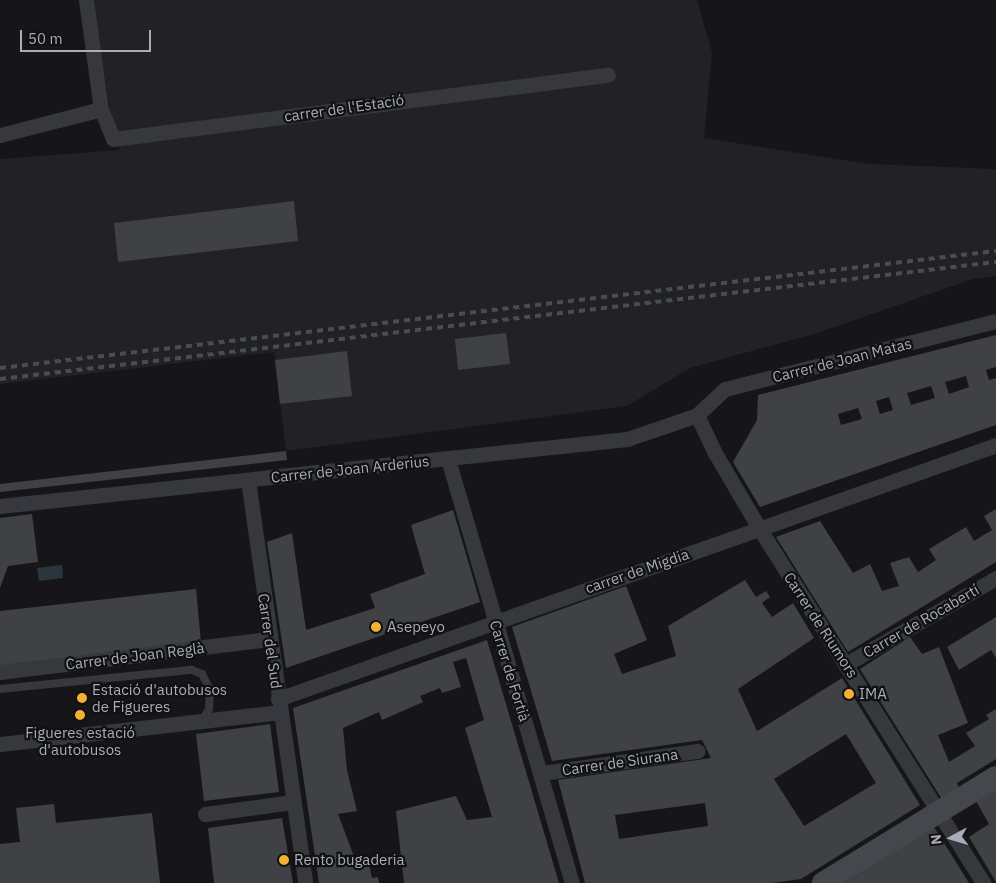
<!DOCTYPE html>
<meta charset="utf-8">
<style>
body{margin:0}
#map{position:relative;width:996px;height:883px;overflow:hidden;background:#161618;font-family:"IBM Plex Sans",sans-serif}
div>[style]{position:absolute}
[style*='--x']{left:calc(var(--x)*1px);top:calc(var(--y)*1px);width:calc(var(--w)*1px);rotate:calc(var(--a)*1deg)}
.built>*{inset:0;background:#222225}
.water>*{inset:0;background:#2c353c}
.building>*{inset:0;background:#404145}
.lane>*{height:8px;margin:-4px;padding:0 4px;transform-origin:4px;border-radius:4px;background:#37383d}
.street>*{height:15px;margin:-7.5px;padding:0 7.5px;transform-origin:7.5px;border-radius:7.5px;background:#37383d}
.secondary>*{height:22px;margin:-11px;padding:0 11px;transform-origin:11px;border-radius:11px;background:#45474d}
.rail>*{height:4px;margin-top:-2px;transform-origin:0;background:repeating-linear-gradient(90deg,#4a4c52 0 6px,transparent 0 11px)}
.dots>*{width:14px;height:14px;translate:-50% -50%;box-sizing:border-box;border:2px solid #111113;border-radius:50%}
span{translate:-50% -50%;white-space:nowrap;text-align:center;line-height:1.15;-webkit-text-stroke:4.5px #111113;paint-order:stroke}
.street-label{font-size:15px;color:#a8adb8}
.poi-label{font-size:15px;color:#a8adb8}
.left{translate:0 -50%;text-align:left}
.north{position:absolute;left:926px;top:813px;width:50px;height:50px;-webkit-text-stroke:4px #111113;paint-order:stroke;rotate:264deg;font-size:14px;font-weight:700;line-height:20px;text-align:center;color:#a8adb8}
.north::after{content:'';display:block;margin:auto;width:18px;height:22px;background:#a8adb8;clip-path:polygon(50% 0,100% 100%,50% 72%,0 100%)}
.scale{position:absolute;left:20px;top:30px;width:131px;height:22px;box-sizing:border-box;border:2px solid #a8adb8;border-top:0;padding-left:6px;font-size:15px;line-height:18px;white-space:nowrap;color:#a8adb8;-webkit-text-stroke:4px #111113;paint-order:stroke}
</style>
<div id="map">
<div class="built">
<div style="clip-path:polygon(92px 0,697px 0,712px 53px,704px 138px,869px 164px,996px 169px,996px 276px,973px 279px,817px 333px,690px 368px,627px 406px,286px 451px,274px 352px,0 384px,0 159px,120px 150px,111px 116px)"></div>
</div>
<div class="water">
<div style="clip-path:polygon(62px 565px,63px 578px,39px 581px,37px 568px)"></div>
</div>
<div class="building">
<div style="clip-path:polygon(294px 201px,298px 241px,118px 262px,114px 223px)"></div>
<div style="clip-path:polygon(506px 333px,510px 364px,458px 370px,455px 339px)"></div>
<div style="clip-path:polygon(evenodd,996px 335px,996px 367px,986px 370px,989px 380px,996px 378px,996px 425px,760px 507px,733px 462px,757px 420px,758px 395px,996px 335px,966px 376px,969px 387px,949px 394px,945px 382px,966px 376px,996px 335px,931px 386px,935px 398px,911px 405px,907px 393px,931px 386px,996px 335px,889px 397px,893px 410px,880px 414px,876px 401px,889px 397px,996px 335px,858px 408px,862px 419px,841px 425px,838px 414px,858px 408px)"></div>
<div style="clip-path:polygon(347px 351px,352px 396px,280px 404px,275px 360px)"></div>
<div style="clip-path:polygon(286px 451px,287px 460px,0 492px,0 484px)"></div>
<div style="clip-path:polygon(996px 509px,996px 562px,848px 652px,776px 537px,820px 521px,853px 573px,870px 564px,882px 591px,899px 586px,890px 563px,909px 557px,918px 572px,936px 560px,929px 549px,966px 527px,974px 541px,992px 530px,984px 516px)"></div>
<div style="clip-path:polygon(453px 510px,480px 602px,286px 668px,267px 542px,292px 533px,306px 630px,375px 608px,370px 594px,425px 574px,411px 525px)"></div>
<div style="clip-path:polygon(32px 514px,38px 562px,8px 566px,0 588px,0 518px)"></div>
<div style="clip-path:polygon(evenodd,745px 580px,756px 597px,766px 591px,770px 597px,762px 603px,772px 617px,793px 603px,814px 638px,738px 689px,757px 731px,842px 678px,920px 805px,801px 879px,772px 883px,585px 883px,558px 780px,711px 758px,702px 740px,552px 761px,512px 627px,626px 586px,647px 640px,614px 654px,622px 674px,676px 656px,668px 626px,745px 580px,846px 734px,876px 783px,804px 826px,774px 779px,846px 734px,745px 580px,705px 803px,708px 826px,619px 839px,615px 815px,705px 803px)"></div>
<div style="clip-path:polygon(196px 589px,201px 643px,0 669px,0 611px)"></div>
<div style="clip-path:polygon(996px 617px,996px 658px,991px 650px,959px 670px,947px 647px)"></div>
<div style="clip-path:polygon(910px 637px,922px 654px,939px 647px,968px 723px,938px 735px,949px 762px,975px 746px,966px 733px,989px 719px,986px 715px,996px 709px,996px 759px,957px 783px,960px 791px,943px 801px,860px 669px)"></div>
<div style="clip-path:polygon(487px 640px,559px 883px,404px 883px,396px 811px,456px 796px,467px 820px,492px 817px,465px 728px,484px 720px,466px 658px,453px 662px,461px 687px,442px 693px,440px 688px,420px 696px,423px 702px,382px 720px,379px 712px,343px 728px,347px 770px,357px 811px,338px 814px,358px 867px,369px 864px,372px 878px,378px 877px,379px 883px,319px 883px,293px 708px)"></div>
<div style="clip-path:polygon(270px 724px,279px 792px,204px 801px,196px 734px)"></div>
<div style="clip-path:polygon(996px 789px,996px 882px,969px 837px,989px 824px,976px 801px)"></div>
<div style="clip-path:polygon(54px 804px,56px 823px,152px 813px,160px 883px,0 883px,0 844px,20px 842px,16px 808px)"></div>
<div style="clip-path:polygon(282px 818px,293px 883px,214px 883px,208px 828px)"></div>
<div style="clip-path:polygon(934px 827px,969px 883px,844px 883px)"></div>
</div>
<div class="lane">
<div style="--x:0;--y:689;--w:193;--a:-5.7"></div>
<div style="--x:192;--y:670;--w:11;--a:22"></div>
<div style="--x:202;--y:674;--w:18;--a:63"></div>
<div style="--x:210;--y:690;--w:19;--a:93"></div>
<div style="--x:209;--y:709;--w:13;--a:122"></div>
</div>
<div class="street">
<div style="--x:86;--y:0;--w:110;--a:82.2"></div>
<div style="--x:101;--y:109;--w:32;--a:68"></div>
<div style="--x:113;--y:139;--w:499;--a:-7.4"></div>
<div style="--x:0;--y:135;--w:104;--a:-14.4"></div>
<div style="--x:697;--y:415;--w:42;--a:64.7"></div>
<div style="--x:715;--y:453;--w:87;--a:59.6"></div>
<div style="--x:759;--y:528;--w:420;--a:57.7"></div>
<div style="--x:448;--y:459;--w:442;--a:73.7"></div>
<div style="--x:248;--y:480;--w:407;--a:81.9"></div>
<div style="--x:0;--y:506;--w:631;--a:-6.1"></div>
<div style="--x:627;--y:439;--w:74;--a:-18.9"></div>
<div style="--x:697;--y:415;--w:38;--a:-43"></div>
<div style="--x:725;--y:389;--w:279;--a:-14.1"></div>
<div style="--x:846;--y:664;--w:173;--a:-29.8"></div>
<div style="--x:0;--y:672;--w:271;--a:-7"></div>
<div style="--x:278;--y:699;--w:762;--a:-19.48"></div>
<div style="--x:0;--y:744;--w:282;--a:-6.5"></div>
<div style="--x:542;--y:773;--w:157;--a:-8.1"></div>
<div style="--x:205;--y:814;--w:89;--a:-7.8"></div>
</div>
<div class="secondary">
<div style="--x:823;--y:883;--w:203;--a:-31.5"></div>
</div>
<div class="rail">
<div style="--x:0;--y:368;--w:1003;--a:-6.7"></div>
<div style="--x:0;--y:379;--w:1003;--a:-6.7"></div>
</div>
<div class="dots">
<div style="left:376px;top:627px;background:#f2b134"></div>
<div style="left:849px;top:694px;background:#f2b134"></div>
<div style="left:82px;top:698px;background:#f2b134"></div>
<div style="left:80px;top:715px;background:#f2b134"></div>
<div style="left:284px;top:860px;background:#f2b134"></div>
</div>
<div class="street-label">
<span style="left:344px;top:108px;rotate:-8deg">carrer de l'Estació</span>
<span style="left:842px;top:360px;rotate:-14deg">Carrer de Joan Matas</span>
<span style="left:350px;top:469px;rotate:-6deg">Carrer de Joan Arderius</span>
<span style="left:637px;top:571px;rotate:-19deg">carrer de Migdia</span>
<span style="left:921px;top:621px;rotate:-30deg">Carrer de Rocabertí</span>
<span style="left:821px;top:625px;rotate:57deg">Carrer de Riumors</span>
<span style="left:270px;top:641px;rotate:82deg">Carrer del Sud</span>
<span style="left:135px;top:656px;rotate:-7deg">Carrer de Joan Reglà</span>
<span style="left:510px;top:671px;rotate:73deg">Carrer de Fortià</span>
<span style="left:620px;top:762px;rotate:-8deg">Carrer de Siurana</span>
</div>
<div class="poi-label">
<span class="left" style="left:387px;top:627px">Asepeyo</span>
<span class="left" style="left:92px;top:698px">Estació d'autobusos<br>de Figueres</span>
<span class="left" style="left:859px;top:694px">IMA</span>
<span style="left:80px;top:741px">Figueres estació<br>d'autobusos</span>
<span class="left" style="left:294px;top:860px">Rento bugaderia</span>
</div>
<div class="north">N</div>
<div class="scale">50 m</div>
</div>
